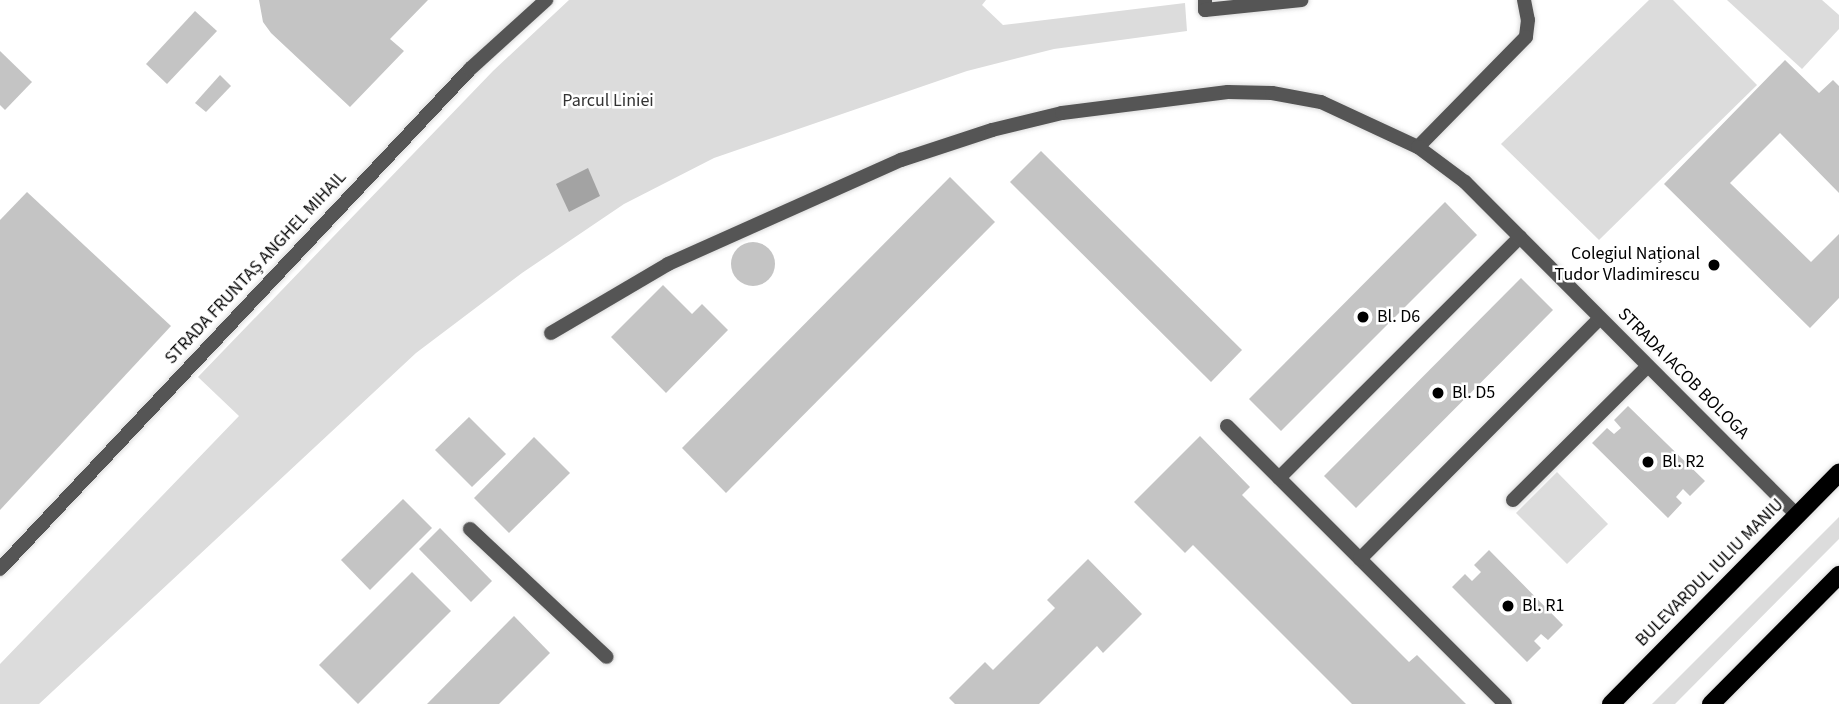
<!DOCTYPE html>
<meta charset="utf-8">
<style>
body{margin:0}
#map{position:relative;width:1839px;height:704px;overflow:hidden;background:#fff;font-family:"Source Sans 3",sans-serif}
div>[style]{position:absolute}
[style*='--x']{left:calc(var(--x)*1px);top:calc(var(--y)*1px);width:calc(var(--w)*1px);rotate:calc(var(--a)*1deg)}
.green>*{inset:0;background:#dcdcdc}
.water>*{inset:0;background:#a3a3a3}
.building>*{inset:0;background:#c4c4c4}
.round{border-radius:50%}
.roads{filter:drop-shadow(0 0 2px #dbdbdb) drop-shadow(0 0 2px #dbdbdb)}
.service>*{height:14px;margin:-7px;padding:0 7px;transform-origin:7px;border-radius:7px;background:#555}
.minor>*{height:14px;margin:-7px;padding:0 7px;transform-origin:7px;border-radius:7px;background:#555}
.primary>*{height:18px;margin:-9px;padding:0 9px;transform-origin:9px;border-radius:9px;background:#000}
.dots>*{width:19px;height:19px;translate:-50% -50%;box-sizing:border-box;border:4px solid #fff;border-radius:50%}
span{translate:-50% -50%;white-space:nowrap;text-align:center;line-height:1.15;-webkit-text-stroke:5px #fff;paint-order:stroke}
.park-label{font-size:18px;color:#333}
.poi-label{font-size:18px;color:#000}
.right{translate:-100% -50%;text-align:right}
.left{translate:0 -50%;text-align:left}
.street-label{font-size:18px;color:#000}
</style>
<div id="map">
<div class="green">
<div style="clip-path:polygon(569px 0,986px 0,982px 5px,1003px 25px,1185px 3px,1187px 31px,1054px 49px,967px 71px,714px 158px,624px 204px,522px 273px,416px 353px,39px 704px,0 704px,0 664px,239px 416px,198px 377px,493px 71px)"></div>
<div style="clip-path:polygon(1649px 0,1673px 0,1757px 85px,1599px 240px,1501px 144px)"></div>
<div style="clip-path:polygon(1727px 0,1822px 0,1839px 15px,1839px 29px,1802px 69px)"></div>
<div style="clip-path:polygon(1557px 472px,1608px 524px,1567px 564px,1516px 513px)"></div>
<div style="clip-path:polygon(1839px 517px,1839px 539px,1675px 704px,1652px 704px)"></div>
</div>
<div class="water">
<div style="clip-path:polygon(588px 168px,600px 196px,569px 212px,556px 184px)"></div>
</div>
<div class="building">
<div style="clip-path:polygon(259px 0,428px 0,390px 39px,404px 51px,350px 107px,271px 33px,263px 22px)"></div>
<div style="clip-path:polygon(195px 11px,217px 31px,167px 84px,146px 64px)"></div>
<div style="clip-path:polygon(0 51px,32px 82px,5px 110px,0 105px)"></div>
<div style="clip-path:polygon(1785px 60px,1819px 93px,1833px 80px,1839px 86px,1839px 193px,1780px 133px,1730px 183px,1811px 262px,1839px 234px,1839px 298px,1810px 328px,1664px 184px)"></div>
<div style="clip-path:polygon(220px 75px,231px 86px,206px 112px,195px 103px)"></div>
<div style="clip-path:polygon(1041px 151px,1242px 350px,1211px 382px,1010px 182px)"></div>
<div style="clip-path:polygon(950px 177px,995px 222px,726px 493px,682px 448px)"></div>
<div style="clip-path:polygon(27px 192px,171px 326px,0 510px,0 220px)"></div>
<div style="clip-path:polygon(1445px 202px,1477px 235px,1281px 431px,1249px 399px)"></div>
<div class="round" style="left:731px;top:242px;width:44px;height:44px"></div>
<div style="clip-path:polygon(1521px 278px,1553px 310px,1356px 508px,1324px 476px)"></div>
<div style="clip-path:polygon(663px 285px,692px 314px,702px 304px,728px 330px,666px 393px,611px 337px)"></div>
<div style="clip-path:polygon(1628px 406px,1705px 481px,1690px 496px,1683px 489px,1676px 497px,1682px 503px,1668px 518px,1592px 443px,1607px 428px,1614px 434px,1621px 428px,1614px 420px)"></div>
<div style="clip-path:polygon(469px 417px,506px 454px,472px 487px,435px 450px)"></div>
<div style="clip-path:polygon(1200px 436px,1250px 487px,1242px 495px,1409px 662px,1417px 655px,1466px 704px,1352px 704px,1193px 545px,1185px 553px,1134px 502px)"></div>
<div style="clip-path:polygon(534px 437px,570px 473px,509px 533px,474px 498px)"></div>
<div style="clip-path:polygon(403px 499px,432px 528px,370px 590px,341px 560px)"></div>
<div style="clip-path:polygon(440px 528px,492px 581px,471px 602px,419px 549px)"></div>
<div style="clip-path:polygon(1489px 550px,1563px 625px,1548px 640px,1541px 634px,1534px 641px,1541px 648px,1527px 662px,1452px 587px,1465px 574px,1472px 581px,1481px 572px,1474px 565px)"></div>
<div style="clip-path:polygon(1088px 559px,1142px 614px,1103px 653px,1097px 646px,1039px 704px,955px 704px,949px 698px,985px 662px,993px 670px,1055px 608px,1047px 600px)"></div>
<div style="clip-path:polygon(412px 572px,451px 611px,358px 704px,319px 665px)"></div>
<div style="clip-path:polygon(514px 616px,550px 653px,499px 704px,427px 704px)"></div>
</div>
<div class="roads">
<div class="service">
<div style="--x:551;--y:333;--w:136;--a:-30.5"></div>
<div style="--x:668;--y:264;--w:255;--a:-24.1"></div>
<div style="--x:901;--y:160;--w:96;--a:-18.2"></div>
<div style="--x:992;--y:130;--w:72;--a:-13.7"></div>
<div style="--x:1062;--y:113;--w:167;--a:-7.2"></div>
<div style="--x:1228;--y:92;--w:44;--a:1.3"></div>
<div style="--x:1272;--y:93;--w:50;--a:10.4"></div>
<div style="--x:1321;--y:102;--w:107;--a:24.9"></div>
<div style="--x:1227;--y:426;--w:393;--a:45"></div>
<div style="--x:1279;--y:478;--w:341;--a:-45"></div>
<div style="--x:1513;--y:500;--w:190;--a:-44.8"></div>
<div style="--x:470;--y:529;--w:187;--a:43.1"></div>
<div style="--x:1360;--y:559;--w:340;--a:-45.1"></div>
</div>
<div class="minor">
<div style="--x:1205;--y:0;--w:10;--a:90"></div>
<div style="--x:1205;--y:10;--w:97;--a:-5.9"></div>
<div style="--x:1524;--y:0;--w:20;--a:79"></div>
<div style="--x:1528;--y:20;--w:17;--a:97"></div>
<div style="--x:1526;--y:37;--w:154;--a:134.5"></div>
<div style="--x:1418;--y:147;--w:59;--a:36.7"></div>
<div style="--x:1465;--y:182;--w:470;--a:45.1"></div>
<div style="--x:0;--y:569;--w:686;--a:-46.77"></div>
<div style="--x:470;--y:69;--w:103;--a:-42.2"></div>
</div>
<div class="primary">
<div style="--x:1611;--y:704;--w:325;--a:-45.4"></div>
<div style="--x:1711;--y:704;--w:182;--a:-45.2"></div>
</div>
</div>
<div class="dots">
<div style="left:1714px;top:265px;background:#000"></div>
<div style="left:1363px;top:317px;background:#000"></div>
<div style="left:1438px;top:393px;background:#000"></div>
<div style="left:1648px;top:462px;background:#000"></div>
<div style="left:1508px;top:606px;background:#000"></div>
</div>
<div class="park-label">
<span style="left:608px;top:101px">Parcul Liniei</span>
</div>
<div class="poi-label">
<span class="right" style="left:1700px;top:265px">Colegiul Național<br>Tudor Vladimirescu</span>
<span class="left" style="left:1377px;top:317px">Bl. D6</span>
<span class="left" style="left:1452px;top:393px">Bl. D5</span>
<span class="left" style="left:1662px;top:462px">Bl. R2</span>
<span class="left" style="left:1522px;top:606px">Bl. R1</span>
</div>
<div class="street-label">
<span style="left:256px;top:268px;rotate:-47deg">STRADA FRUNTAȘ ANGHEL MIHAIL</span>
<span style="left:1683px;top:374px;rotate:45deg">STRADA IACOB BOLOGA</span>
<span style="left:1710px;top:573px;rotate:-45deg">BULEVARDUL IULIU MANIU</span>
</div>
</div>
